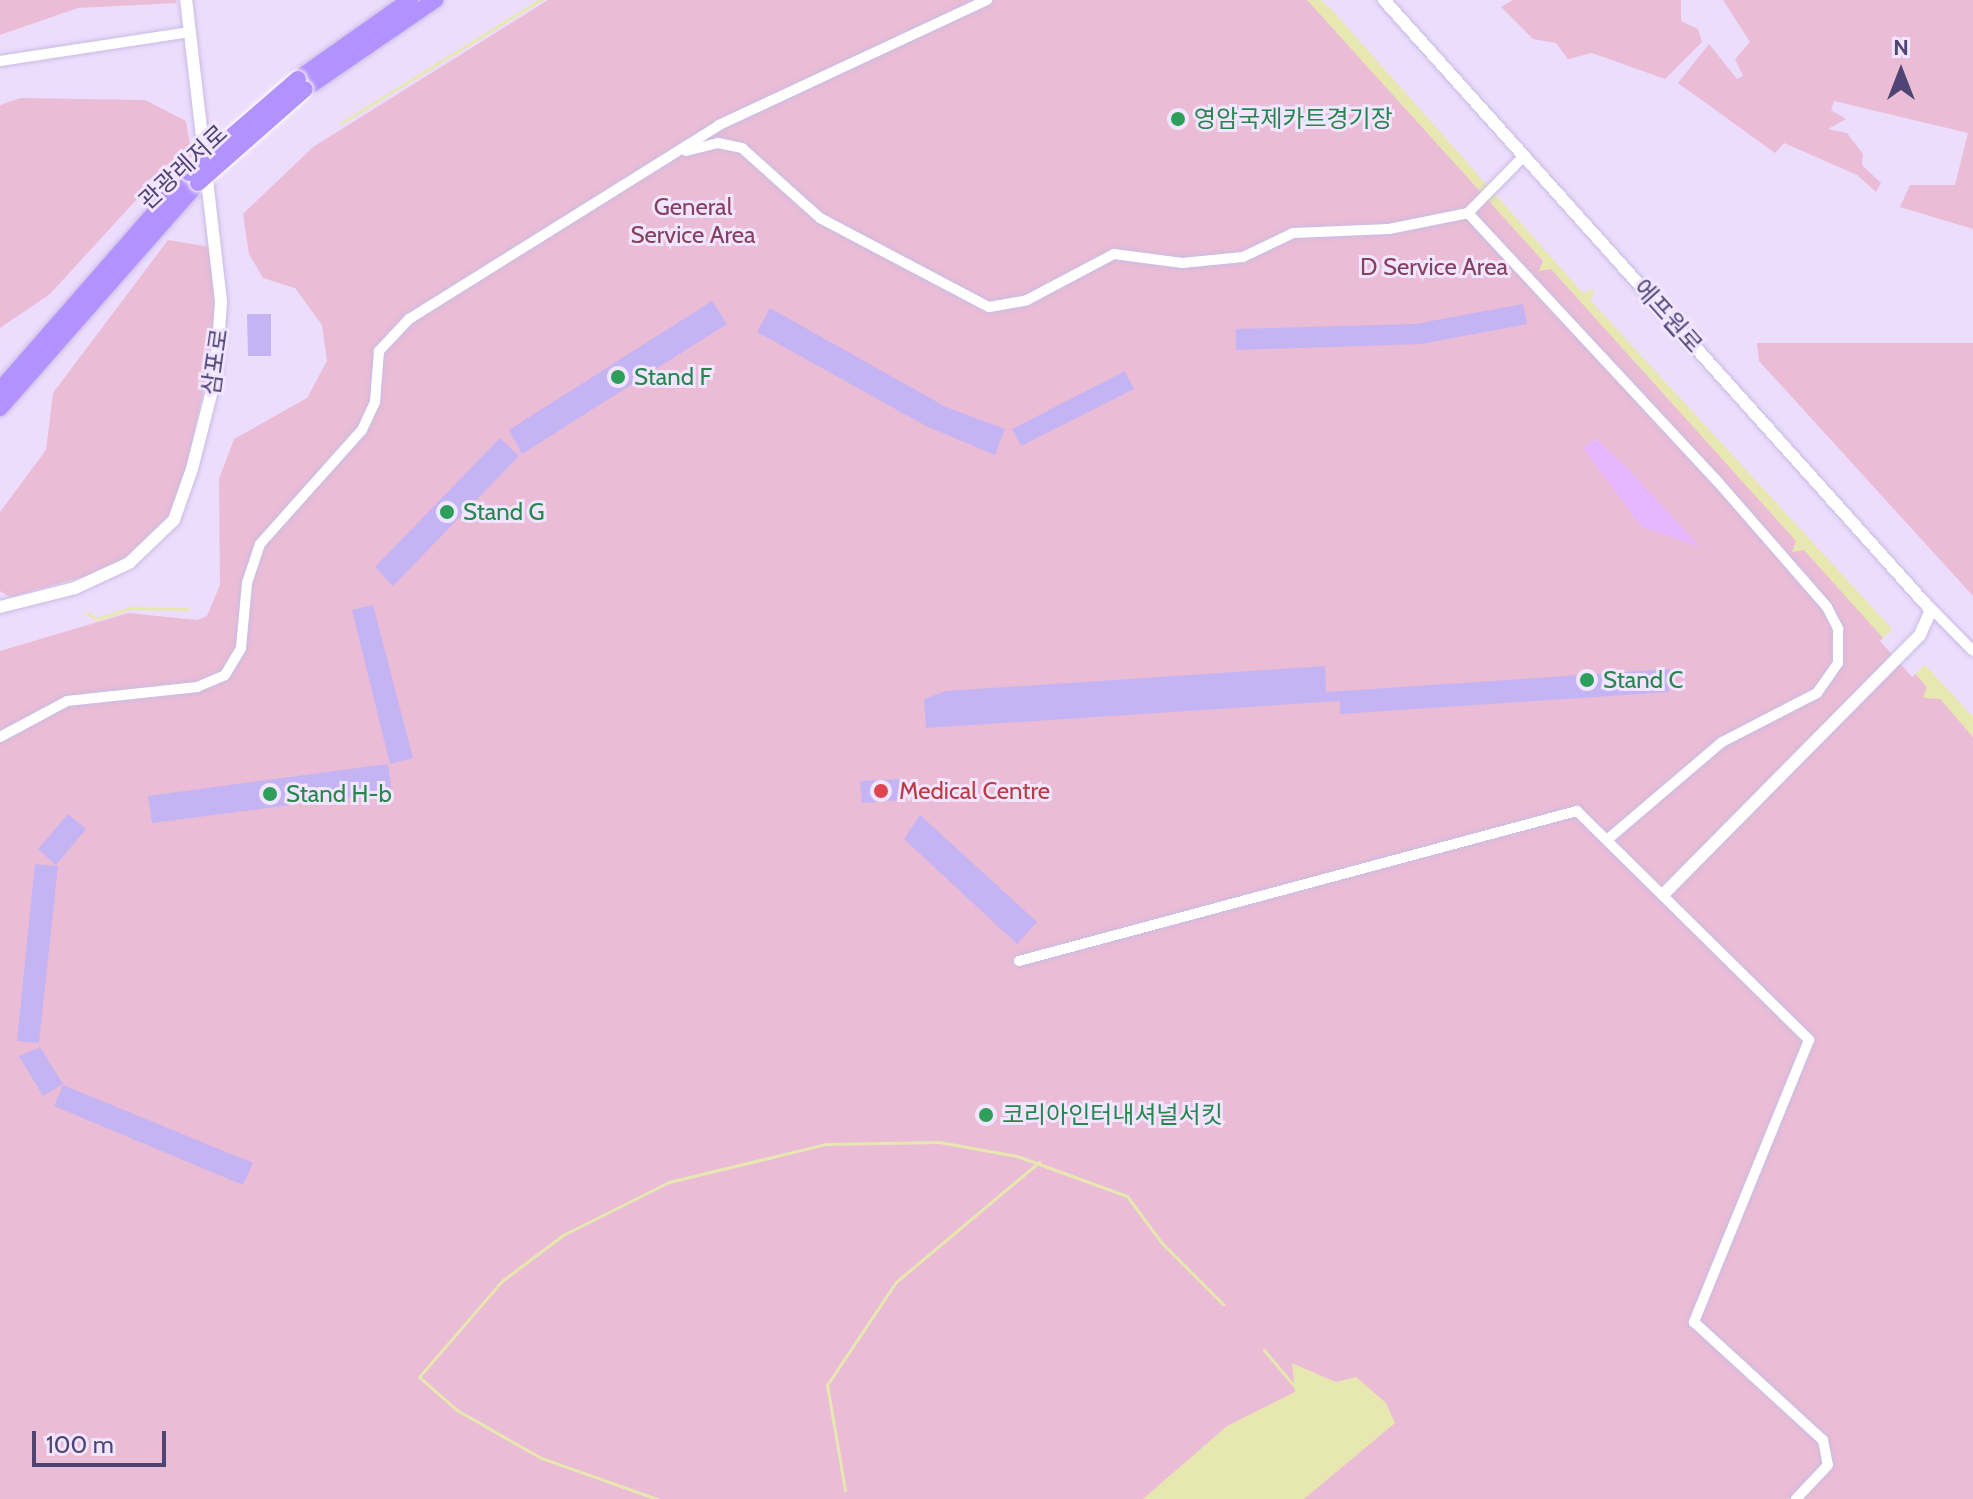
<!DOCTYPE html>
<meta charset="utf-8">
<style>
body{margin:0}
#map{position:relative;width:1973px;height:1499px;overflow:hidden;background:#ecddfd;font-family:Cabin,"Noto Sans KR",sans-serif}
div>[style]{position:absolute}
[style*='--x']{left:calc(var(--x)*1px);top:calc(var(--y)*1px);width:calc(var(--w)*1px);rotate:calc(var(--a)*1deg)}
.green>*{inset:0;background:#ebbcd5}
.sand>*{inset:0;background:#e5b6ff}
.water>*{inset:0;background:#e7e7b2}
.pier>*{inset:0;background:#ecddfd}
.stream>*{height:3px;margin:-1.5px;padding:0 1.5px;transform-origin:1.5px;border-radius:1.5px;background:#e7e7b2}
.building>*{inset:0;background:#c4b4f4}
.roads{filter:drop-shadow(0 0 2px #c9bce3) drop-shadow(0 0 2px #c9bce3)}
.minor>*{height:10px;margin:-5px;padding:0 5px;transform-origin:5px;border-radius:5px;background:#fff}
.tertiary>*{height:12px;margin:-6px;padding:0 6px;transform-origin:6px;border-radius:6px;background:#fff}
.trunk>*{height:16px;margin:-8px;padding:0 8px;transform-origin:8px;border-radius:8px;background:#b292fe}
.bridges{filter:drop-shadow(0 0 2px #fff) drop-shadow(0 0 2px #fff)}
.trunk-bridge>*{height:16px;margin:-8px;padding:0 8px;transform-origin:8px;border-radius:8px;background:#b292fe}
.dots>*{width:22px;height:22px;translate:-50% -50%;box-sizing:border-box;border:4px solid #f1e5ff;border-radius:50%}
span{translate:-50% -50%;white-space:nowrap;text-align:center;line-height:1.15;-webkit-text-stroke:6px #f1e5ff;paint-order:stroke}
.leisure-label{font-size:24px;color:#27864d}
.left{translate:0 -50%;text-align:left}
.street-label{font-size:24px;color:#4f4574}
.park-label{font-size:24px;color:#86415f}
.health-label{font-size:24px;color:#be3a42}
.north{position:absolute;left:1861px;top:32px;width:80px;height:80px;-webkit-text-stroke:6px #f1e5ff;paint-order:stroke;rotate:0deg;font-size:22px;font-weight:700;line-height:32px;text-align:center;color:#4f4574}
.north::after{content:'';display:block;margin:auto;width:28px;height:36px;background:#4f4574;clip-path:polygon(50% 0,100% 100%,50% 72%,0 100%)}
.scale{position:absolute;left:32px;top:1431px;width:134px;height:36px;box-sizing:border-box;border:4px solid #4f4574;border-top:0;padding-left:10px;font-size:24px;line-height:28px;white-space:nowrap;color:#4f4574;-webkit-text-stroke:6px #f1e5ff;paint-order:stroke}
</style>
<div id="map">
<div class="green">
<div style="clip-path:polygon(0 0,176px 0,177px 3px,78px 8px,0 35px)"></div>
<div style="clip-path:polygon(548px 0,1314px 0,1973px 731px,1973px 1499px,0 1499px,0 651px,128px 613px,197px 620px,207px 616px,220px 585px,219px 479px,234px 439px,307px 398px,327px 361px,322px 325px,295px 288px,263px 278px,249px 254px,243px 214px,313px 147px)"></div>
<div style="clip-path:polygon(1513px 0,1681px 0,1681px 21px,1698px 29px,1702px 42px,1665px 79px,1592px 53px,1568px 59px,1556px 43px,1533px 39px,1501px 7px)"></div>
<div style="clip-path:polygon(1723px 0,1973px 0,1973px 229px,1900px 207px,1910px 185px,1955px 185px,1968px 133px,1834px 101px,1831px 110px,1846px 119px,1828px 129px,1847px 133px,1863px 154px,1862px 165px,1881px 183px,1876px 192px,1857px 175px,1784px 143px,1775px 153px,1678px 83px,1709px 44px,1737px 79px,1743px 76px,1735px 59px,1750px 42px)"></div>
<div style="clip-path:polygon(21px 98px,145px 100px,186px 121px,193px 163px,170px 163px,50px 294px,0 328px,0 105px)"></div>
<div style="clip-path:polygon(168px 240px,211px 247px,215px 301px,212px 350px,185px 475px,168px 517px,145px 544px,104px 571px,10px 597px,0 591px,0 512px,46px 450px,53px 393px)"></div>
<div style="clip-path:polygon(1757px 343px,1973px 343px,1973px 596px,1759px 361px)"></div>
</div>
<div class="sand">
<div style="clip-path:polygon(1597px 439px,1632px 473px,1700px 547px,1641px 526px,1583px 448px)"></div>
</div>
<div class="water">
<div style="clip-path:polygon(538px 0,544px 0,342px 125px,340px 123px)"></div>
<div style="clip-path:polygon(1307px 0,1321px 0,1333px 11px,1583px 293px,1594px 289px,1591px 301px,1973px 717px,1973px 737px,1940px 699px,1923px 698px,1927px 687px,1804px 550px,1792px 552px,1796px 541px,1551px 269px,1539px 271px,1543px 261px)"></div>
<div style="clip-path:polygon(1292px 1363px,1336px 1382px,1356px 1377px,1386px 1403px,1395px 1423px,1304px 1499px,1143px 1499px,1227px 1426px,1295px 1392px)"></div>
</div>
<div class="pier">
<div style="clip-path:polygon(1893px 629px,1926px 664px,1912px 677px,1880px 641px)"></div>
</div>
<div class="stream">
<div style="--x:87;--y:613;--w:12;--a:31"></div>
<div style="--x:97;--y:619;--w:35;--a:-18"></div>
<div style="--x:130;--y:608;--w:58;--a:1"></div>
<div style="--x:1264;--y:1350;--w:48;--a:50"></div>
<div style="--x:845;--y:1490;--w:107;--a:-99.7"></div>
<div style="--x:827;--y:1385;--w:124;--a:-56.2"></div>
<div style="--x:896;--y:1282;--w:187;--a:-40"></div>
<div style="--x:657;--y:1499;--w:123;--a:-160.5"></div>
<div style="--x:541;--y:1458;--w:97;--a:-150.3"></div>
<div style="--x:457;--y:1410;--w:50;--a:-139"></div>
<div style="--x:419;--y:1377;--w:127;--a:-49.2"></div>
<div style="--x:502;--y:1281;--w:76;--a:-37"></div>
<div style="--x:563;--y:1235;--w:119;--a:-26.6"></div>
<div style="--x:669;--y:1182;--w:162;--a:-13.6"></div>
<div style="--x:826;--y:1144;--w:113;--a:-1"></div>
<div style="--x:939;--y:1142;--w:79;--a:10.2"></div>
<div style="--x:1017;--y:1156;--w:117;--a:20"></div>
<div style="--x:1127;--y:1196;--w:57;--a:53.5"></div>
<div style="--x:1161;--y:1242;--w:88;--a:45"></div>
</div>
<div class="building">
<div style="clip-path:polygon(712px 301px,727px 324px,522px 454px,509px 430px)"></div>
<div style="clip-path:polygon(1523px 304px,1527px 324px,1421px 344px,1236px 350px,1236px 329px,1415px 324px)"></div>
<div style="clip-path:polygon(770px 308px,946px 407px,1005px 429px,995px 455px,926px 426px,757px 332px)"></div>
<div style="clip-path:polygon(247px 314px,271px 314px,271px 356px,248px 356px)"></div>
<div style="clip-path:polygon(1125px 371px,1134px 389px,1021px 446px,1012px 429px)"></div>
<div style="clip-path:polygon(500px 438px,519px 456px,393px 586px,375px 567px)"></div>
<div style="clip-path:polygon(373px 605px,413px 758px,390px 764px,352px 610px)"></div>
<div style="clip-path:polygon(1325px 666px,1326px 692px,1670px 669px,1669px 692px,1340px 714px,1340px 701px,926px 728px,924px 699px,946px 691px)"></div>
<div style="clip-path:polygon(388px 764px,392px 792px,152px 823px,148px 796px)"></div>
<div style="clip-path:polygon(900px 779px,902px 800px,862px 803px,860px 781px)"></div>
<div style="clip-path:polygon(68px 814px,86px 829px,56px 865px,38px 849px)"></div>
<div style="clip-path:polygon(920px 815px,1037px 922px,1017px 944px,904px 839px)"></div>
<div style="clip-path:polygon(35px 864px,58px 866px,39px 1043px,17px 1041px)"></div>
<div style="clip-path:polygon(40px 1047px,63px 1084px,43px 1096px,19px 1056px)"></div>
<div style="clip-path:polygon(63px 1085px,253px 1163px,243px 1185px,54px 1106px)"></div>
</div>
<div class="roads">
<div class="minor">
<div style="--x:0;--y:61;--w:192;--a:-8.7"></div>
<div style="--x:686;--y:151;--w:33;--a:-14"></div>
<div style="--x:718;--y:143;--w:25;--a:12"></div>
<div style="--x:742;--y:148;--w:105;--a:41.9"></div>
<div style="--x:820;--y:218;--w:191;--a:27.8"></div>
<div style="--x:989;--y:307;--w:39;--a:-10"></div>
<div style="--x:1027;--y:300;--w:98;--a:-27.9"></div>
<div style="--x:1114;--y:254;--w:69;--a:7.5"></div>
<div style="--x:1182;--y:263;--w:61;--a:-5.6"></div>
<div style="--x:1243;--y:257;--w:55;--a:-25.6"></div>
<div style="--x:1293;--y:233;--w:96;--a:-2.4"></div>
<div style="--x:1389;--y:229;--w:81;--a:-11.4"></div>
<div style="--x:1468;--y:213;--w:80;--a:-45.5"></div>
<div style="--x:1468;--y:213;--w:367;--a:47.1"></div>
<div style="--x:1718;--y:482;--w:166;--a:48.9"></div>
<div style="--x:1827;--y:607;--w:25;--a:63"></div>
<div style="--x:1838;--y:629;--w:34;--a:90"></div>
<div style="--x:1838;--y:663;--w:37;--a:125"></div>
<div style="--x:1817;--y:693;--w:107;--a:152.7"></div>
<div style="--x:1722;--y:742;--w:151;--a:139.6"></div>
<div style="--x:1928;--y:605;--w:64;--a:45.6"></div>
<div style="--x:0;--y:737;--w:76;--a:-28.2"></div>
<div style="--x:67;--y:701;--w:131;--a:-6.1"></div>
<div style="--x:197;--y:687;--w:30;--a:-23"></div>
<div style="--x:225;--y:675;--w:31;--a:-59"></div>
<div style="--x:241;--y:648;--w:65;--a:-84.7"></div>
<div style="--x:247;--y:583;--w:41;--a:-71.6"></div>
<div style="--x:260;--y:544;--w:153;--a:-48.2"></div>
<div style="--x:362;--y:430;--w:31;--a:-65"></div>
<div style="--x:375;--y:402;--w:51;--a:-85.5"></div>
<div style="--x:379;--y:351;--w:44;--a:-46.8"></div>
<div style="--x:409;--y:319;--w:366;--a:-32"></div>
<div style="--x:719;--y:125;--w:296;--a:-25"></div>
<div style="--x:1019;--y:961;--w:578;--a:-15.05"></div>
<div style="--x:1577;--y:811;--w:326;--a:44.6"></div>
<div style="--x:1809;--y:1040;--w:305;--a:112.2"></div>
<div style="--x:1694;--y:1322;--w:175;--a:42.5"></div>
<div style="--x:1823;--y:1440;--w:25;--a:79"></div>
<div style="--x:1828;--y:1465;--w:47;--a:133.3"></div>
</div>
<div class="tertiary">
<div style="--x:1384;--y:0;--w:819;--a:48.12"></div>
<div style="--x:1931;--y:610;--w:27;--a:114"></div>
<div style="--x:1920;--y:635;--w:364;--a:134.7"></div>
<div style="--x:0;--y:607;--w:77;--a:-14.2"></div>
<div style="--x:75;--y:588;--w:60;--a:-24.8"></div>
<div style="--x:129;--y:563;--w:62;--a:-43.7"></div>
<div style="--x:174;--y:520;--w:54;--a:-70.6"></div>
<div style="--x:192;--y:469;--w:97;--a:-75.7"></div>
<div style="--x:216;--y:375;--w:74;--a:-86.1"></div>
<div style="--x:221;--y:301;--w:303;--a:-96.6"></div>
</div>
<div class="trunk">
<div style="--x:298;--y:79;--w:137;--a:-35.2"></div>
<div style="--x:305;--y:89;--w:158;--a:-34.4"></div>
<div style="--x:0;--y:390;--w:288;--a:-48.9"></div>
<div style="--x:0;--y:408;--w:300;--a:-48.7"></div>
</div>
</div>
<div class="bridges">
<div class="trunk-bridge">
<div style="--x:189;--y:173;--w:144;--a:-40.8"></div>
<div style="--x:198;--y:183;--w:142;--a:-41.3"></div>
</div>
</div>
<div class="dots">
<div style="left:1178px;top:119px;background:#2e9e5b"></div>
<div style="left:618px;top:377px;background:#2e9e5b"></div>
<div style="left:447px;top:512px;background:#2e9e5b"></div>
<div style="left:1587px;top:680px;background:#2e9e5b"></div>
<div style="left:881px;top:791px;background:#e0444e"></div>
<div style="left:270px;top:794px;background:#2e9e5b"></div>
<div style="left:986px;top:1115px;background:#2e9e5b"></div>
</div>
<div class="leisure-label">
<span class="left" style="left:1194px;top:119px">영암국제카트경기장</span>
<span class="left" style="left:634px;top:377px">Stand F</span>
<span class="left" style="left:463px;top:512px">Stand G</span>
<span class="left" style="left:1603px;top:680px">Stand C</span>
<span class="left" style="left:286px;top:794px">Stand H-b</span>
<span class="left" style="left:1002px;top:1115px">코리아인터내셔널서킷</span>
</div>
<div class="street-label">
<span style="left:183px;top:167px;rotate:-43deg">관광레저로</span>
<span style="left:1668px;top:316px;rotate:48deg">에프원로</span>
<span style="left:215px;top:362px;rotate:-82deg">삼포로</span>
</div>
<div class="park-label">
<span style="left:693px;top:221px">General<br>Service Area</span>
<span style="left:1434px;top:267px">D Service Area</span>
</div>
<div class="health-label">
<span class="left" style="left:899px;top:791px">Medical Centre</span>
</div>
<div class="north">N</div>
<div class="scale">100 m</div>
</div>
